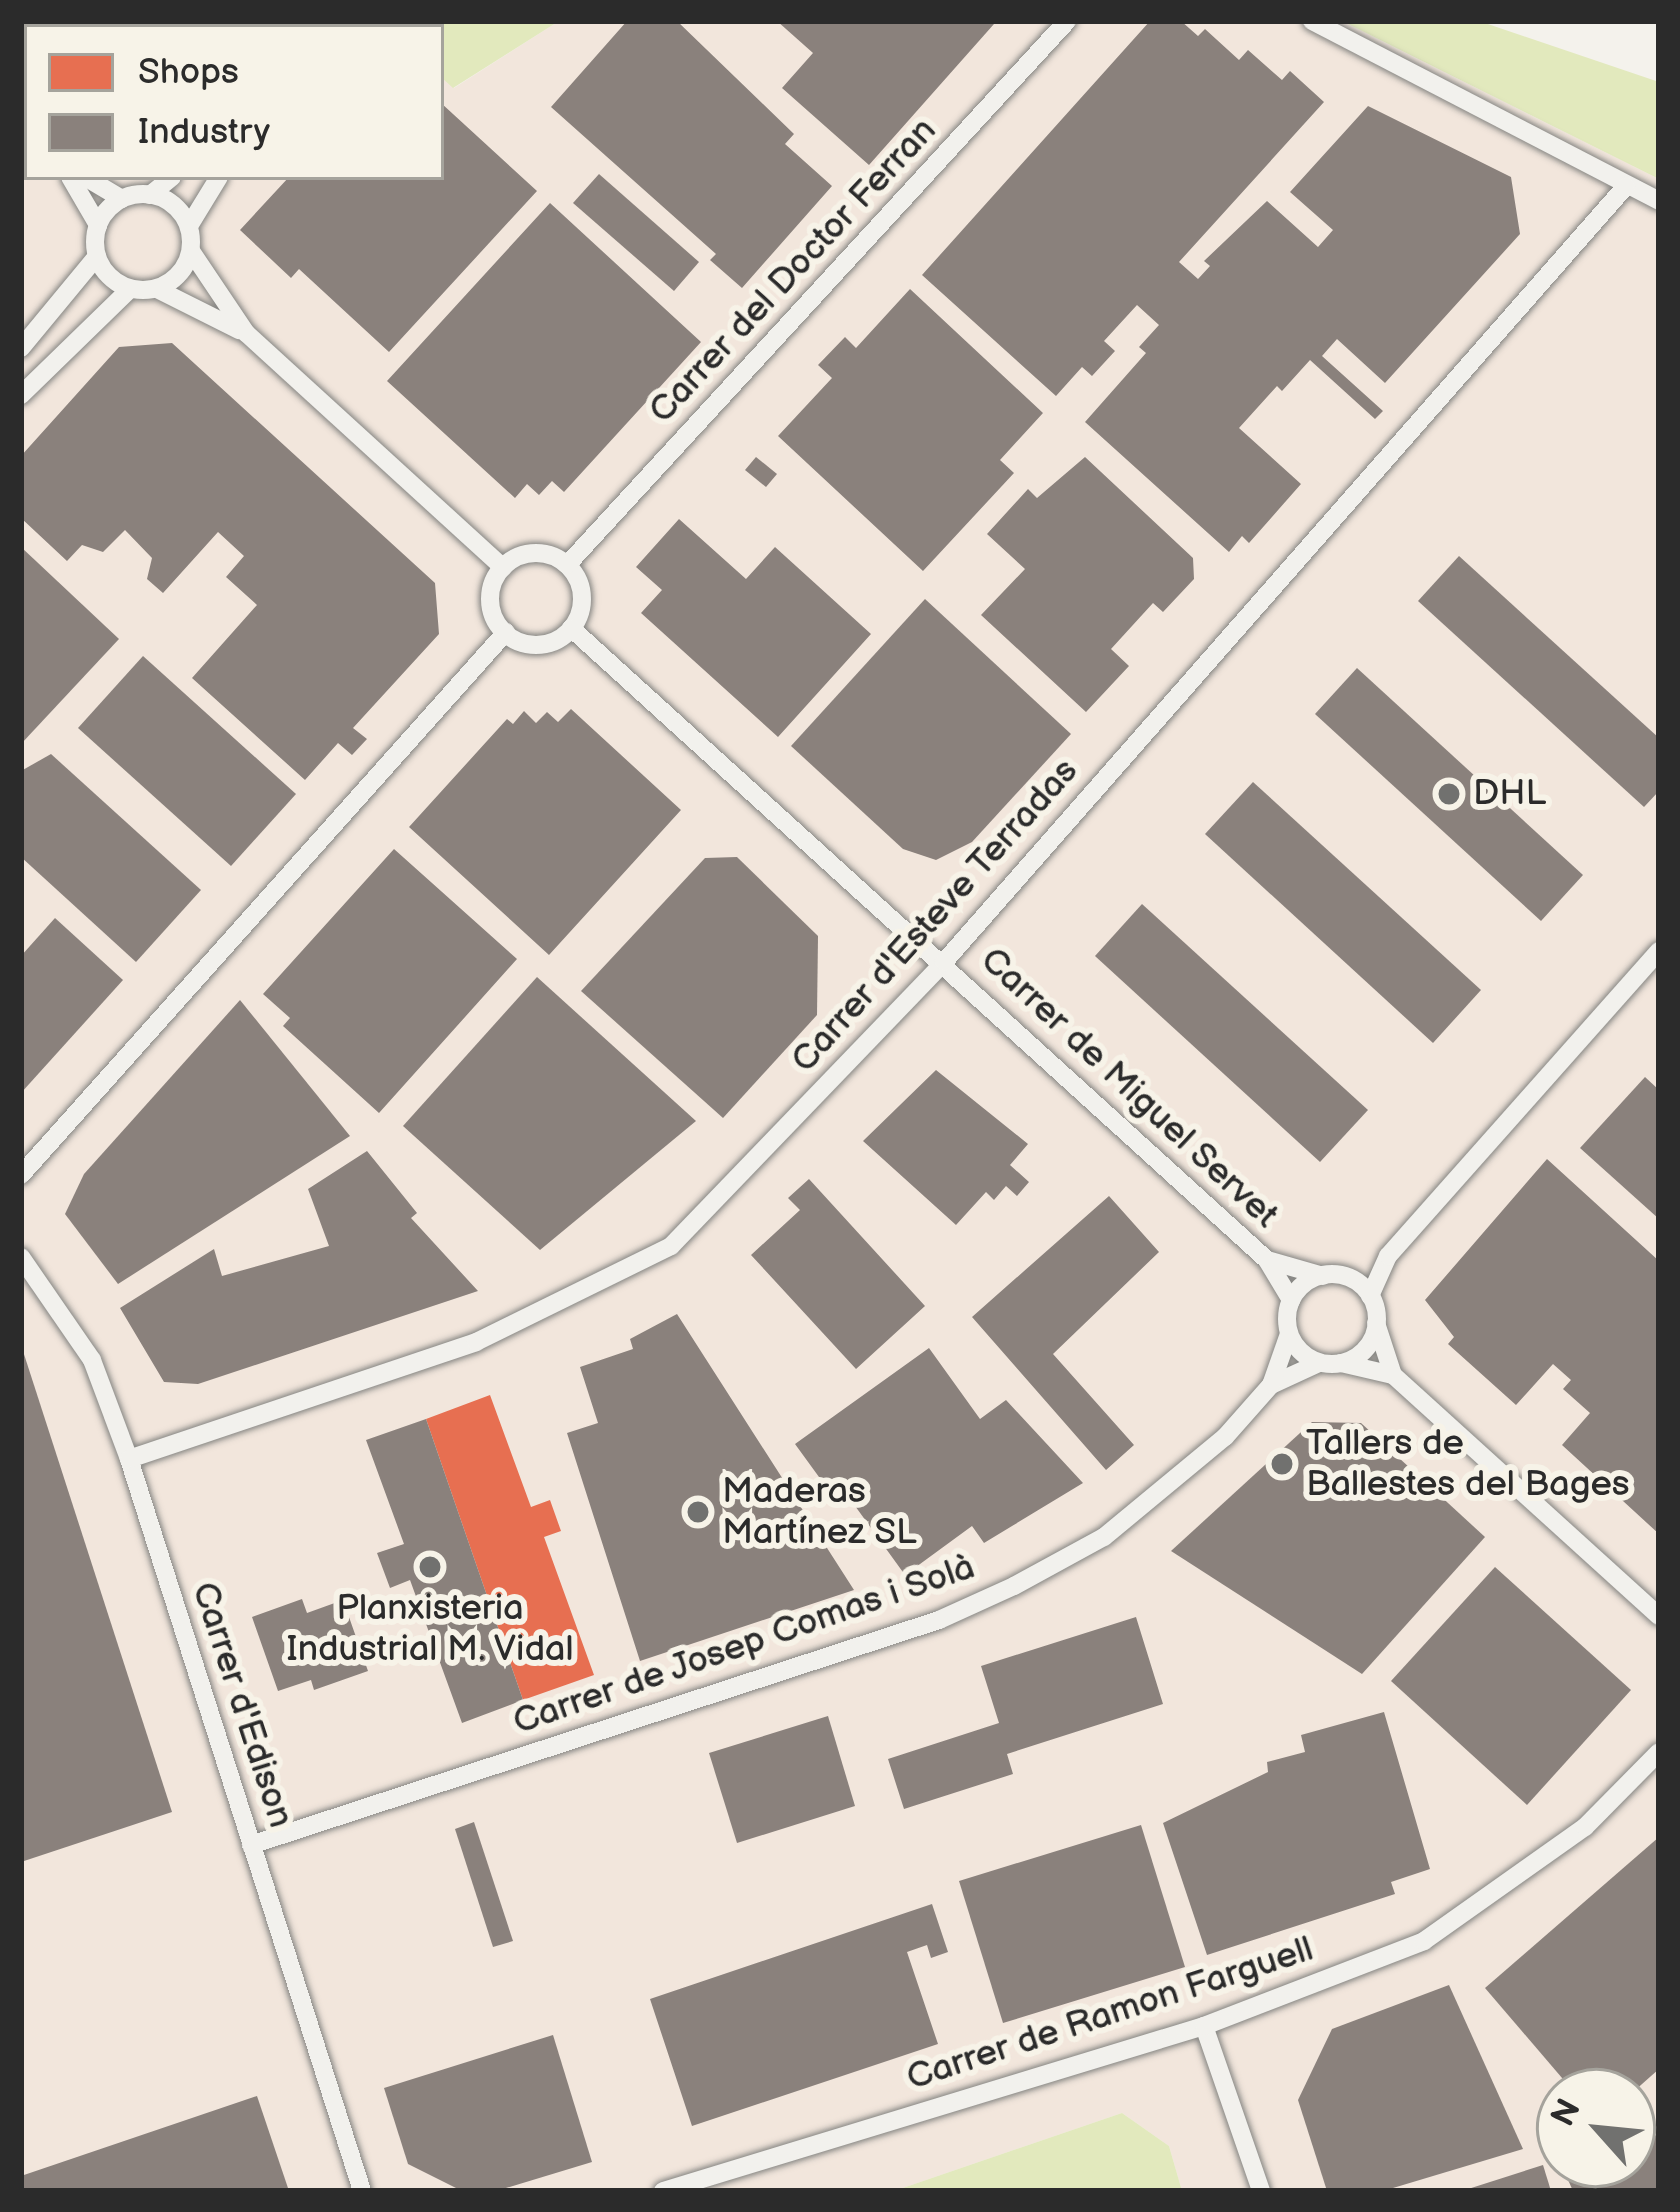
<!DOCTYPE html>
<meta charset="utf-8">
<style>
body{margin:0}
#map{position:relative;width:1680px;height:2212px;overflow:hidden;background:#f4f2ec;font-family:"Balsamiq Sans",sans-serif}
div>[style]{position:absolute}
[style*='--x']{left:calc(var(--x)*1px);top:calc(var(--y)*1px);width:calc(var(--w)*1px);rotate:calc(var(--a)*1deg)}
.built>*{inset:0;background:#f2e6dc}
.green>*{inset:0;background:#e2e9bd}
.shops>*{inset:0;background:#e76f51}
.industry>*{inset:0;background:#8a817c}
.roads{filter:drop-shadow(0 0 3px #858582) drop-shadow(0 0 3px #858582)}
.street>*{height:18px;margin:-9px;padding:0 9px;transform-origin:9px;border-radius:9px;background:#f2f1ed}
.street>.ring{margin:-9px;padding:0;box-sizing:content-box;background:none;border:18px solid #f2f1ed;border-radius:50%}
.dots>*{width:33px;height:33px;translate:-50% -50%;box-sizing:border-box;border:6px solid #f7f3e8;border-radius:50%}
span{translate:-50% -50%;white-space:nowrap;text-align:center;line-height:1.15;-webkit-text-stroke:12px #f7f3e8;paint-order:stroke}
.street-label{font-size:36px;color:#2b2b2b}
.poi-label{font-size:36px;color:#2b2b2b}
.left{translate:0 -50%;text-align:left}
.frame{position:absolute;inset:0;border:24px solid #2b2b2b;pointer-events:none}
.legend{position:absolute;left:24px;top:24px;width:420px;height:156px;box-sizing:border-box;background:#f7f3e8;border:3px solid #a5a39c;margin:0;padding:15px 21px;list-style:none;font-size:36px;color:#2b2b2b}
.legend li{display:flex;align-items:center;gap:24px;height:60px}
.legend b{width:60px;border:3px solid #a5a39c}
.north{position:absolute;left:1536px;top:2068px;width:120px;height:120px;box-sizing:border-box;background:#f7f3e8;border:3px solid #a5a39c;border-radius:50%;rotate:297deg;font-size:33px;font-weight:700;line-height:48px;text-align:center;color:#2b2b2b}
.north::after{content:'';display:block;margin:auto;width:42px;height:54px;background:#71716f;clip-path:polygon(50% 0,100% 100%,50% 72%,0 100%)}
</style>
<div id="map">
<div class="built">
<div style="clip-path:polygon(evenodd,21px 21px,386px 27px,27px 27px,27px 177px,441px 177px,441px 77px,454px 88px,559px 21px,1342px 21px,1659px 179px,1659px 2191px,1182px 2191px,1169px 2146px,1122px 2113px,894px 2191px,21px 2191px,21px 21px,1560px 2092px,1632px 2092px,1632px 2164px,1560px 2164px,1560px 2092px)"></div>
</div>
<div class="green">
<div style="clip-path:polygon(379px 21px,559px 21px,453px 88px,441px 77px,441px 27px)"></div>
<div style="clip-path:polygon(1342px 21px,1479px 21px,1659px 82px,1659px 179px)"></div>
<div style="clip-path:polygon(1122px 2113px,1169px 2146px,1182px 2191px,894px 2191px)"></div>
</div>
<div class="shops">
<div style="clip-path:polygon(490px 1395px,531px 1507px,550px 1500px,561px 1531px,544px 1537px,594px 1675px,523px 1700px,426px 1419px)"></div>
</div>
<div class="industry">
<div style="clip-path:polygon(21px 21px,270px 21px,27px 27px,27px 82px)"></div>
<div style="clip-path:polygon(627px 21px,677px 21px,794px 134px,785px 144px,832px 186px,742px 288px,710px 260px,716px 254px,551px 107px)"></div>
<div style="clip-path:polygon(777px 21px,991px 21px,994px 24px,869px 165px,782px 88px,813px 53px)"></div>
<div style="clip-path:polygon(1150px 21px,1181px 21px,1198px 36px,1205px 29px,1239px 60px,1248px 50px,1282px 80px,1290px 71px,1324px 102px,1179px 262px,1198px 279px,1210px 266px,1204px 261px,1267px 201px,1318px 247px,1333px 230px,1290px 192px,1368px 106px,1511px 177px,1520px 234px,1385px 383px,1337px 339px,1322px 356px,1383px 411px,1375px 419px,1310px 360px,1282px 391px,1277px 386px,1239px 428px,1301px 484px,1249px 543px,1242px 536px,1229px 552px,1085px 422px,1146px 353px,1139px 347px,1159px 325px,1137px 305px,1104px 341px,1115px 351px,1092px 376px,1082px 367px,1056px 396px,922px 275px)"></div>
<div style="clip-path:polygon(441px 103px,537px 191px,389px 352px,299px 269px,291px 278px,240px 230px,289px 177px,441px 177px)"></div>
<div style="clip-path:polygon(599px 174px,699px 262px,674px 291px,573px 203px)"></div>
<div style="clip-path:polygon(550px 203px,701px 342px,564px 492px,552px 481px,539px 495px,527px 484px,515px 498px,387px 381px)"></div>
<div style="clip-path:polygon(910px 289px,1043px 413px,1000px 460px,1014px 473px,923px 571px,778px 436px,832px 378px,818px 365px,845px 337px,856px 348px)"></div>
<div style="clip-path:polygon(172px 343px,435px 583px,439px 634px,353px 728px,367px 739px,352px 755px,338px 743px,305px 780px,192px 678px,257px 605px,226px 577px,244px 556px,218px 532px,163px 593px,147px 579px,152px 558px,125px 530px,103px 552px,82px 545px,67px 561px,21px 518px,21px 456px,119px 347px)"></div>
<div style="clip-path:polygon(756px 457px,777px 474px,766px 487px,745px 470px)"></div>
<div style="clip-path:polygon(1085px 457px,1193px 558px,1194px 579px,1163px 612px,1153px 603px,1111px 649px,1129px 666px,1086px 712px,981px 615px,1025px 569px,987px 534px,1028px 489px,1037px 498px)"></div>
<div style="clip-path:polygon(679px 519px,746px 579px,775px 547px,871px 634px,778px 737px,641px 613px,662px 590px,636px 567px)"></div>
<div style="clip-path:polygon(21px 547px,119px 639px,21px 744px)"></div>
<div style="clip-path:polygon(1459px 556px,1659px 738px,1659px 791px,1644px 807px,1418px 601px)"></div>
<div style="clip-path:polygon(925px 599px,1071px 734px,972px 842px,936px 860px,903px 849px,791px 746px)"></div>
<div style="clip-path:polygon(143px 656px,296px 794px,231px 866px,78px 728px)"></div>
<div style="clip-path:polygon(1357px 668px,1583px 875px,1541px 921px,1315px 714px)"></div>
<div style="clip-path:polygon(571px 709px,681px 810px,549px 955px,409px 827px,507px 719px,513px 724px,524px 711px,536px 723px,547px 712px,558px 722px)"></div>
<div style="clip-path:polygon(51px 754px,201px 890px,136px 962px,21px 857px,21px 771px)"></div>
<div style="clip-path:polygon(1253px 782px,1481px 990px,1433px 1043px,1205px 834px)"></div>
<div style="clip-path:polygon(394px 849px,517px 959px,379px 1113px,283px 1026px,290px 1018px,263px 994px)"></div>
<div style="clip-path:polygon(737px 857px,818px 936px,817px 1015px,723px 1118px,581px 991px,705px 858px)"></div>
<div style="clip-path:polygon(1142px 904px,1368px 1110px,1320px 1162px,1095px 956px)"></div>
<div style="clip-path:polygon(55px 918px,123px 980px,21px 1093px,21px 956px)"></div>
<div style="clip-path:polygon(537px 977px,696px 1121px,540px 1250px,403px 1126px)"></div>
<div style="clip-path:polygon(240px 1000px,350px 1136px,118px 1284px,65px 1214px,84px 1174px)"></div>
<div style="clip-path:polygon(936px 1070px,1028px 1144px,1010px 1165px,1029px 1182px,1017px 1196px,1006px 1186px,994px 1200px,986px 1192px,956px 1225px,863px 1141px)"></div>
<div style="clip-path:polygon(1645px 1077px,1659px 1090px,1659px 1219px,1580px 1148px)"></div>
<div style="clip-path:polygon(367px 1151px,417px 1213px,411px 1218px,478px 1291px,198px 1384px,164px 1382px,120px 1308px,214px 1249px,222px 1276px,329px 1246px,308px 1189px)"></div>
<div style="clip-path:polygon(1547px 1159px,1659px 1261px,1659px 1534px,1562px 1445px,1590px 1413px,1563px 1389px,1571px 1380px,1553px 1364px,1516px 1405px,1448px 1344px,1454px 1337px,1425px 1300px)"></div>
<div style="clip-path:polygon(809px 1179px,925px 1306px,856px 1369px,751px 1255px,800px 1210px,788px 1198px)"></div>
<div style="clip-path:polygon(1109px 1196px,1159px 1252px,1053px 1354px,1134px 1445px,1106px 1470px,972px 1317px)"></div>
<div style="clip-path:polygon(677px 1314px,854px 1590px,640px 1661px,567px 1433px,598px 1423px,580px 1367px,633px 1349px,630px 1339px)"></div>
<div style="clip-path:polygon(22px 1348px,172px 1812px,21px 1862px,21px 1349px)"></div>
<div style="clip-path:polygon(929px 1348px,980px 1419px,1006px 1400px,1083px 1483px,984px 1543px,972px 1526px,905px 1575px,837px 1481px,827px 1488px,795px 1444px)"></div>
<div style="clip-path:polygon(426px 1419px,523px 1700px,462px 1723px,410px 1580px,390px 1588px,377px 1553px,404px 1544px,366px 1440px)"></div>
<div style="clip-path:polygon(1312px 1422px,1361px 1423px,1485px 1537px,1362px 1674px,1171px 1551px)"></div>
<div style="clip-path:polygon(1495px 1567px,1631px 1690px,1527px 1805px,1391px 1681px)"></div>
<div style="clip-path:polygon(302px 1599px,307px 1613px,343px 1600px,368px 1671px,314px 1690px,311px 1680px,278px 1691px,252px 1617px)"></div>
<div style="clip-path:polygon(1136px 1617px,1163px 1704px,1007px 1754px,1013px 1774px,904px 1809px,888px 1759px,999px 1723px,981px 1666px)"></div>
<div style="clip-path:polygon(1384px 1712px,1430px 1869px,1391px 1882px,1395px 1894px,1207px 1955px,1163px 1823px,1268px 1772px,1267px 1762px,1305px 1752px,1301px 1735px)"></div>
<div style="clip-path:polygon(828px 1716px,855px 1806px,737px 1843px,709px 1753px)"></div>
<div style="clip-path:polygon(474px 1822px,513px 1941px,493px 1947px,455px 1829px)"></div>
<div style="clip-path:polygon(1141px 1825px,1185px 1967px,1003px 2023px,959px 1881px)"></div>
<div style="clip-path:polygon(1659px 1837px,1659px 2069px,1633px 2092px,1574px 2092px,1485px 1988px)"></div>
<div style="clip-path:polygon(932px 1904px,948px 1952px,931px 1958px,927px 1945px,907px 1952px,938px 2044px,692px 2126px,650px 1999px)"></div>
<div style="clip-path:polygon(1449px 1985px,1523px 2149px,1383px 2191px,1327px 2191px,1298px 2100px,1332px 2029px)"></div>
<div style="clip-path:polygon(553px 2035px,592px 2162px,496px 2191px,462px 2191px,408px 2164px,384px 2088px)"></div>
<div style="clip-path:polygon(257px 2096px,289px 2191px,21px 2191px,21px 2176px)"></div>
<div style="clip-path:polygon(1659px 2134px,1659px 2191px,1573px 2191px,1565px 2173px,1587px 2164px,1632px 2164px,1632px 2145px)"></div>
<div style="clip-path:polygon(1543px 2165px,1551px 2191px,1465px 2191px,1465px 2190px)"></div>
</div>
<div class="roads">
<div class="street">
<div style="--x:1312;--y:21;--w:391;--a:27.4"></div>
<div style="--x:318;--y:27;--w:8;--a:-50"></div>
<div style="--x:21;--y:127;--w:8;--a:45"></div>
<div style="--x:70;--y:177;--w:56;--a:59.7"></div>
<div style="--x:85;--y:177;--w:43;--a:30.7"></div>
<div class="ring" style="left:95px;top:194px;width:78px;height:78px"></div>
<div style="--x:150;--y:195;--w:28;--a:-39"></div>
<div style="--x:189;--y:226;--w:57;--a:-58.5"></div>
<div style="--x:191;--y:251;--w:99;--a:56.1"></div>
<div style="--x:246;--y:333;--w:348;--a:42.4"></div>
<div style="--x:157;--y:289;--w:92;--a:26.6"></div>
<div style="--x:21;--y:348;--w:119;--a:-50.4"></div>
<div style="--x:21;--y:395;--w:152;--a:-44.2"></div>
<div class="ring" style="left:490px;top:553px;width:74px;height:74px"></div>
<div style="--x:567;--y:565;--w:739;--a:-47.41"></div>
<div style="--x:571;--y:628;--w:940;--a:42.24"></div>
<div style="--x:1267;--y:1260;--w:47;--a:59"></div>
<div style="--x:21;--y:1175;--w:728;--a:-48.23"></div>
<div style="--x:21;--y:1257;--w:125;--a:55.4"></div>
<div style="--x:92;--y:1360;--w:106;--a:69.5"></div>
<div style="--x:129;--y:1459;--w:768;--a:72.34"></div>
<div style="--x:1267;--y:1260;--w:58;--a:15.9"></div>
<div class="ring" style="left:1287px;top:1274px;width:72px;height:72px"></div>
<div style="--x:1370;--y:1296;--w:44;--a:-65.8"></div>
<div style="--x:1388;--y:1256;--w:408;--a:-48.4"></div>
<div style="--x:1376;--y:1323;--w:55;--a:71.9"></div>
<div style="--x:1393;--y:1375;--w:359;--a:42.2"></div>
<div style="--x:1341;--y:1363;--w:53;--a:13"></div>
<div style="--x:1271;--y:1385;--w:53;--a:-24.6"></div>
<div style="--x:129;--y:1459;--w:366;--a:-18.6"></div>
<div style="--x:476;--y:1342;--w:217;--a:-26.2"></div>
<div style="--x:671;--y:1246;--w:394;--a:-46.1"></div>
<div style="--x:944;--y:962;--w:1033;--a:-48.69"></div>
<div style="--x:251;--y:1845;--w:724;--a:-18.11"></div>
<div style="--x:939;--y:1620;--w:82;--a:-24.4"></div>
<div style="--x:1014;--y:1586;--w:102;--a:-28.6"></div>
<div style="--x:1104;--y:1537;--w:157;--a:-39.6"></div>
<div style="--x:1225;--y:1437;--w:69;--a:-48.5"></div>
<div style="--x:1271;--y:1385;--w:54;--a:-70.6"></div>
<div style="--x:1204;--y:2026;--w:175;--a:70.9"></div>
<div style="--x:663;--y:2191;--w:566;--a:-16.96"></div>
<div style="--x:1204;--y:2026;--w:236;--a:-21.1"></div>
<div style="--x:1424;--y:1941;--w:197;--a:-35.3"></div>
<div style="--x:1585;--y:1827;--w:105;--a:-45.4"></div>
</div>
</div>
<div class="dots">
<div style="left:1449px;top:794px;background:#71716f"></div>
<div style="left:1282px;top:1464px;background:#71716f"></div>
<div style="left:698px;top:1512px;background:#71716f"></div>
<div style="left:430px;top:1567px;background:#71716f"></div>
</div>
<div class="street-label">
<span style="left:793px;top:271px;rotate:-47deg">Carrer del Doctor Ferran</span>
<span style="left:935px;top:916px;rotate:-48deg">Carrer d'Esteve Terradas</span>
<span style="left:1129px;top:1088px;rotate:43deg">Carrer de Miguel Servet</span>
<span style="left:744px;top:1645px;rotate:-19deg">Carrer de Josep Comas i Solà</span>
<span style="left:242px;top:1705px;rotate:72deg">Carrer d'Edison</span>
<span style="left:1110px;top:2014px;rotate:-18deg">Carrer de Ramon Farguell</span>
</div>
<div class="poi-label">
<span class="left" style="left:1473px;top:794px">DHL</span>
<span class="left" style="left:1306px;top:1464px">Tallers de<br>Ballestes del Bages</span>
<span class="left" style="left:722px;top:1512px">Maderas<br>Martínez SL</span>
<span style="left:430px;top:1629px">Planxisteria<br>Industrial M. Vidal</span>
</div>
<div class="frame"></div>
<ul class="legend">
<li><b style="height:33px;background:#e76f51"></b>Shops</li>
<li><b style="height:33px;background:#8a817c"></b>Industry</li>
</ul>
<div class="north">N</div>
</div>
